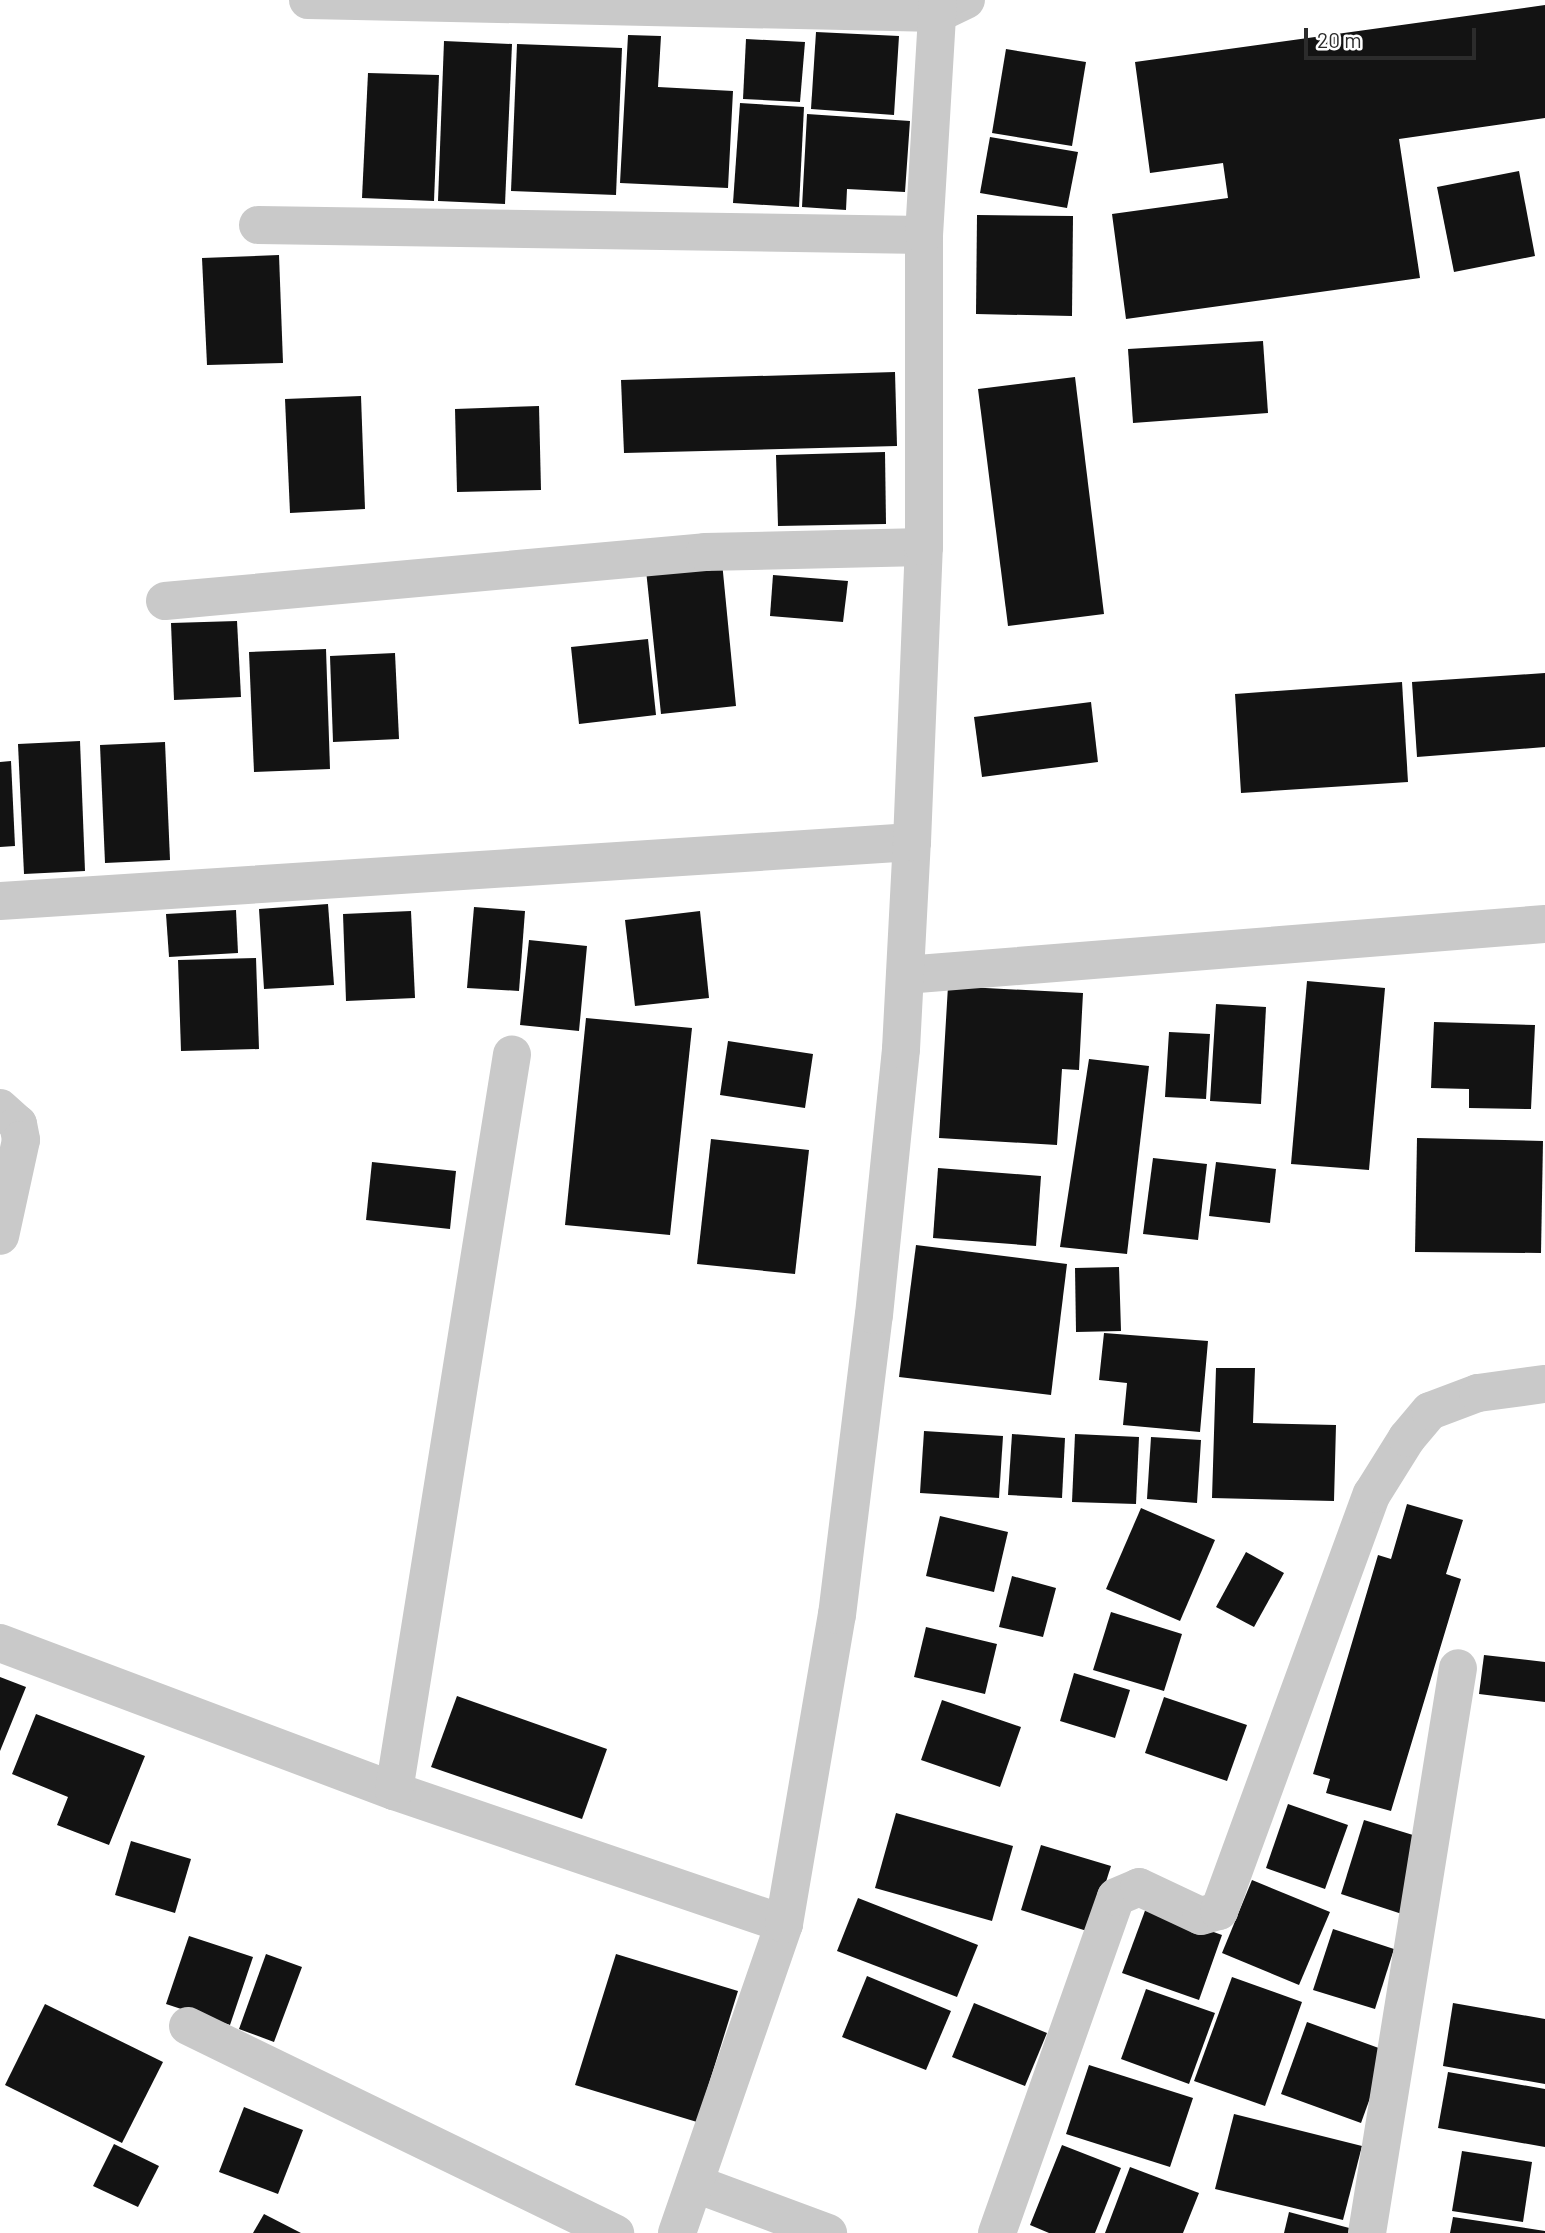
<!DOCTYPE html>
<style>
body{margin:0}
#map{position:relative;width:1545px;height:2233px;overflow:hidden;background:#fff;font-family:Barlow,sans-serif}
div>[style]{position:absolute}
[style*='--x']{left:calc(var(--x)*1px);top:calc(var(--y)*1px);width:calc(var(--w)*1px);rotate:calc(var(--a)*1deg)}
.building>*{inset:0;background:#131313}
.minor>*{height:38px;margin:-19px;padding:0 19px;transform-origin:19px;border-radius:19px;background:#c9c9c9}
span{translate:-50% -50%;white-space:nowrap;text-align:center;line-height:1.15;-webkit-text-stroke:7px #fff;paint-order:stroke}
.scale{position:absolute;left:1304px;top:28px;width:172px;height:32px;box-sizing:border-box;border:4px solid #2c2c2c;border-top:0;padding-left:9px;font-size:21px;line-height:24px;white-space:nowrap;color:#2c2c2c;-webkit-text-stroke:5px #fff;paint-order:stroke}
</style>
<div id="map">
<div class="building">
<div style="clip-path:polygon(1545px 5px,1545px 118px,1399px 139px,1420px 278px,1126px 319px,1112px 214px,1228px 198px,1223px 163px,1150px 173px,1135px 62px)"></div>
<div style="clip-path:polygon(816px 32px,899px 36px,894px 115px,811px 109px)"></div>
<div style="clip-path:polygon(628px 35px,661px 36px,658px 87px,733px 91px,728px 188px,620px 183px)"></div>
<div style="clip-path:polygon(746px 39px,805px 42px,800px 102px,743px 99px)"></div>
<div style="clip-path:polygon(444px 41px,512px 44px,505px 204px,438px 201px)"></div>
<div style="clip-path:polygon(517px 44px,622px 48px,616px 195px,511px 191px)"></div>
<div style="clip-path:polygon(1006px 49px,1086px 62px,1072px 146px,992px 133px)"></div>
<div style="clip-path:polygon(368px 73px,439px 75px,434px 201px,362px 198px)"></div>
<div style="clip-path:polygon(740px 103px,804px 107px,799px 207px,733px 203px)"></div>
<div style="clip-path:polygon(807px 114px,910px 121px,905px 192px,847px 189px,846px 210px,802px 207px)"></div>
<div style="clip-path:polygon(990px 137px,1078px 152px,1067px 208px,980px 193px)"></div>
<div style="clip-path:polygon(1519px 171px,1535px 256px,1454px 272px,1437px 187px)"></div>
<div style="clip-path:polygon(977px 215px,1073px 216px,1072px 316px,976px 314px)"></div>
<div style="clip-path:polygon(279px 255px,283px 363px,207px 365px,202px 258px)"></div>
<div style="clip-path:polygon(1263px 341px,1268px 413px,1133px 423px,1128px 349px)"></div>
<div style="clip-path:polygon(895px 372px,897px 446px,624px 453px,621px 380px)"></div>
<div style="clip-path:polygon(1075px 377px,1104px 614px,1008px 626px,978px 389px)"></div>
<div style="clip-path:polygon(361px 396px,365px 509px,290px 513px,285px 399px)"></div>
<div style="clip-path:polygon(539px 406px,541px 490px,457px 492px,455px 409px)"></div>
<div style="clip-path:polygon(885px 452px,886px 524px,778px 526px,776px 455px)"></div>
<div style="clip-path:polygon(722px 562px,736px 706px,661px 714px,646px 570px)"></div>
<div style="clip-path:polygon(773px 575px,848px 581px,843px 622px,770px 616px)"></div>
<div style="clip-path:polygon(237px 621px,241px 697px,174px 700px,171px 623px)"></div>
<div style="clip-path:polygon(648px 639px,656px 715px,579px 724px,571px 647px)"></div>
<div style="clip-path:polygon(326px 649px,330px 769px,254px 772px,249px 652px)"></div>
<div style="clip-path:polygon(395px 653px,399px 739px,333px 742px,330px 656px)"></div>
<div style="clip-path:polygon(1545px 673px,1545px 747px,1417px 757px,1412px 682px)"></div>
<div style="clip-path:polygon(1402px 682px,1408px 782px,1241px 793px,1235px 694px)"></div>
<div style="clip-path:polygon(1091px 702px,1098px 762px,982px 777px,974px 717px)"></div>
<div style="clip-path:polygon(80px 741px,85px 871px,24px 874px,18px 744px)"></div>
<div style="clip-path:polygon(165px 742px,170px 860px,105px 863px,100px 745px)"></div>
<div style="clip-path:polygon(11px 761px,15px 846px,0 847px,0 762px)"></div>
<div style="clip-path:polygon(328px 904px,334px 985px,264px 989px,259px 909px)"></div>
<div style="clip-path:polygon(474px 907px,525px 911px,519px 991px,467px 988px)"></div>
<div style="clip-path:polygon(236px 910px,238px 953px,169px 957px,166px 914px)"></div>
<div style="clip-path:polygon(411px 911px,415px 998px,346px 1001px,343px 914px)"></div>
<div style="clip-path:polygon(700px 911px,709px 998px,635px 1006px,625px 920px)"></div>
<div style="clip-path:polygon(529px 940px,587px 946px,579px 1031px,520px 1025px)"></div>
<div style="clip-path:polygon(256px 958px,259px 1049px,181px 1051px,178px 960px)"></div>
<div style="clip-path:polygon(1307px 981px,1385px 988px,1369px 1170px,1291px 1164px)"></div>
<div style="clip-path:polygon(948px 986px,1083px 993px,1079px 1070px,1062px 1069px,1057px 1145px,939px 1138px)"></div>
<div style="clip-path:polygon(1216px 1004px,1266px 1007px,1261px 1104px,1210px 1101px)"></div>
<div style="clip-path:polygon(586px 1018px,692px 1028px,670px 1235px,565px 1225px)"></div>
<div style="clip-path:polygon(1434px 1022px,1535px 1025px,1531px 1109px,1469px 1108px,1469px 1089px,1431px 1088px)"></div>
<div style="clip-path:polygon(1169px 1032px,1210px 1034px,1206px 1099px,1165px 1097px)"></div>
<div style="clip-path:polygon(728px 1041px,813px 1054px,805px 1108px,720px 1095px)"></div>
<div style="clip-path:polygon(1089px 1059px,1149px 1066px,1127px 1254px,1060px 1247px)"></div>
<div style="clip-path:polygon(1417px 1138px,1543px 1141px,1541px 1253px,1415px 1252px)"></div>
<div style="clip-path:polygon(711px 1139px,809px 1150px,795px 1274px,697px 1264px)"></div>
<div style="clip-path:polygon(1153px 1158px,1207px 1164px,1198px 1240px,1143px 1234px)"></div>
<div style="clip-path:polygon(372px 1162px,456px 1171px,450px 1229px,366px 1220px)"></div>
<div style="clip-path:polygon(1216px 1162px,1276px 1169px,1270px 1223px,1209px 1216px)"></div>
<div style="clip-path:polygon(938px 1168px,1041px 1176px,1036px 1246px,933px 1238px)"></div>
<div style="clip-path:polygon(916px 1245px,1067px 1264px,1051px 1395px,899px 1377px)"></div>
<div style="clip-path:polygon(1119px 1267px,1121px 1331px,1076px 1332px,1075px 1268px)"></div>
<div style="clip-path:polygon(1104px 1333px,1208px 1341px,1200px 1432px,1123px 1425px,1127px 1383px,1099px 1380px)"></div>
<div style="clip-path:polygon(1216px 1368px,1255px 1368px,1253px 1423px,1336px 1425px,1334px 1501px,1212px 1498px)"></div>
<div style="clip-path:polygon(924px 1431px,1003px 1436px,999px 1498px,920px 1493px)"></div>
<div style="clip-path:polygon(1012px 1434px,1065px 1438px,1062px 1498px,1008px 1495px)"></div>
<div style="clip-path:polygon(1075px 1434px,1139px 1437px,1136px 1504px,1072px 1502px)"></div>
<div style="clip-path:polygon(1151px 1437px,1201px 1440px,1197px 1503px,1147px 1499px)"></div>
<div style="clip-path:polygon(1407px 1504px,1463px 1520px,1446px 1574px,1461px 1579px,1391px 1811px,1326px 1793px,1330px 1779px,1313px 1774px,1378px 1555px,1391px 1559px)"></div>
<div style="clip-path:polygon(1141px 1508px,1215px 1540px,1180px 1621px,1106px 1589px)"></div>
<div style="clip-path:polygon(940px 1516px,1008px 1532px,994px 1592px,926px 1576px)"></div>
<div style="clip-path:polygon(1246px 1552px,1284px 1573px,1254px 1627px,1216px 1607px)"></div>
<div style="clip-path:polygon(1012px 1576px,1056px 1588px,1043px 1637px,999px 1627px)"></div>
<div style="clip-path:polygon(1111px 1612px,1182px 1634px,1164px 1691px,1093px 1670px)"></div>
<div style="clip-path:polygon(926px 1627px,997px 1644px,985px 1694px,914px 1677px)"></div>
<div style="clip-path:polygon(1484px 1655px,1545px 1662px,1545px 1702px,1479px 1694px)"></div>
<div style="clip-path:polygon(1074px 1673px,1130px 1690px,1115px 1738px,1060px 1721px)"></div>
<div style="clip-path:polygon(0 1677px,26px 1687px,0 1751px)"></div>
<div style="clip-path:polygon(457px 1696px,607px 1749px,582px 1819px,431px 1767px)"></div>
<div style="clip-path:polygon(1164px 1697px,1247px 1725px,1227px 1781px,1145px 1753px)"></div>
<div style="clip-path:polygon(942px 1700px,1021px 1727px,1000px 1787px,921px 1760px)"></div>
<div style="clip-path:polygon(36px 1714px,145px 1756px,109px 1845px,57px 1825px,68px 1797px,12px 1774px)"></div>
<div style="clip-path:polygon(1288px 1804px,1348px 1825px,1325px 1889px,1266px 1868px)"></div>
<div style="clip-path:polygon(896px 1813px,1013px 1846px,992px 1921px,875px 1888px)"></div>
<div style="clip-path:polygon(1364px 1820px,1426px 1839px,1402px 1914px,1341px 1894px)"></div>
<div style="clip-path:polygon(131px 1841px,191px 1859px,175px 1913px,115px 1895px)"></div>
<div style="clip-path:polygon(1041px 1845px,1111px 1866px,1090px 1932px,1021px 1910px)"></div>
<div style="clip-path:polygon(1252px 1880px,1330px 1912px,1299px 1985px,1222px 1953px)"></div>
<div style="clip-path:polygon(858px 1898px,978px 1945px,957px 1997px,837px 1951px)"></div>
<div style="clip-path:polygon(1146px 1908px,1222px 1935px,1199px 2000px,1122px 1973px)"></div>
<div style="clip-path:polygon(1333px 1929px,1394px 1949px,1375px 2009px,1313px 1990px)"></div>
<div style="clip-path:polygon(189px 1936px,253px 1957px,230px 2025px,166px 2004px)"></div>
<div style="clip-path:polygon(266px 1954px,302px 1967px,274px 2042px,239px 2029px)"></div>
<div style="clip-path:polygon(616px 1954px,738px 1991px,697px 2122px,575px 2085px)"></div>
<div style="clip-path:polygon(867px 1976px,951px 2011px,926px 2070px,842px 2037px)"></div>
<div style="clip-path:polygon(1232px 1977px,1302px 2002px,1265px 2106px,1194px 2081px)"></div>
<div style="clip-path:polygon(1146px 1989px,1215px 2013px,1189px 2084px,1121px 2059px)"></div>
<div style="clip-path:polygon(974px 2003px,1047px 2033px,1025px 2086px,952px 2057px)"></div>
<div style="clip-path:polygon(1453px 2003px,1545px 2019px,1545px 2084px,1443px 2066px)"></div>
<div style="clip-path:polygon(45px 2004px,163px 2062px,122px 2143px,5px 2085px)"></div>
<div style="clip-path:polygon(1307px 2022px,1387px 2051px,1361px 2123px,1281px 2094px)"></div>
<div style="clip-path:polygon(1089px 2065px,1193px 2098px,1170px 2167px,1066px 2134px)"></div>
<div style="clip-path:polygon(1448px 2072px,1545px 2089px,1545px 2147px,1438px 2128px)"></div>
<div style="clip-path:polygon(244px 2107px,303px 2130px,278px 2194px,219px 2172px)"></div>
<div style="clip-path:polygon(1234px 2114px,1362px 2146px,1343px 2220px,1215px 2189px)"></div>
<div style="clip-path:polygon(114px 2144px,159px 2166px,138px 2207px,93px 2186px)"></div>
<div style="clip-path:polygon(1062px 2145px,1121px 2168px,1095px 2233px,1049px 2233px,1030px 2225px)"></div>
<div style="clip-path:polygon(1462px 2151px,1532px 2162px,1523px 2222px,1452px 2211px)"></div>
<div style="clip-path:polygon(1130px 2167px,1199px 2193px,1183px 2233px,1105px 2233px)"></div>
<div style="clip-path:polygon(1289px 2212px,1353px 2229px,1352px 2233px,1284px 2233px)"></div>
<div style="clip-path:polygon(264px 2214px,301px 2233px,253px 2233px)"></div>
<div style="clip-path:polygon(1453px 2217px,1545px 2231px,1545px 2233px,1450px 2233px)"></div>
</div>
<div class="minor">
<div style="--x:308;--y:0;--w:631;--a:1.18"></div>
<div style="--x:939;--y:13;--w:30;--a:-26"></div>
<div style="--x:258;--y:225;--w:666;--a:0.86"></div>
<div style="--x:165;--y:601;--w:542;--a:-5.18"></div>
<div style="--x:705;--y:552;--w:219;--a:-1.3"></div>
<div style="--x:0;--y:901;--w:914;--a:-3.7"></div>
<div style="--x:905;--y:975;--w:642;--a:-4.56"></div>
<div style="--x:0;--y:1108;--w:24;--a:42"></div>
<div style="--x:18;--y:1124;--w:16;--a:79"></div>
<div style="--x:21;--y:1140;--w:98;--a:102.3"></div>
<div style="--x:0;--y:1643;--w:421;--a:20.6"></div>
<div style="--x:394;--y:1791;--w:412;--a:18.8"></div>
<div style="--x:394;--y:1791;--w:746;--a:-80.9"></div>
<div style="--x:188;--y:2026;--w:475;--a:25.9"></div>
<div style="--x:696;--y:2184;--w:141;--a:20.4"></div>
<div style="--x:677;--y:2233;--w:327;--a:-70.9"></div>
<div style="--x:784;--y:1924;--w:314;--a:-80.3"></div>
<div style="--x:837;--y:1615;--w:302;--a:-83"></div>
<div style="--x:874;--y:1315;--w:267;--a:-84.2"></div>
<div style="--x:901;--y:1049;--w:207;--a:-87"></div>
<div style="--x:912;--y:842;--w:295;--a:-87.7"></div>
<div style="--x:924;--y:547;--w:312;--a:-90"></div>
<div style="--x:924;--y:235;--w:235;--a:-86.6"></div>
<div style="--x:997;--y:2233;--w:356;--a:-70.5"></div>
<div style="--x:1116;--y:1897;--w:25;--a:-23"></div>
<div style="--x:1139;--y:1887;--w:68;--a:25.1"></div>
<div style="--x:1201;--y:1916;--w:19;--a:-16"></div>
<div style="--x:1219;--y:1911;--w:444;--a:-69.9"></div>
<div style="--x:1372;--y:1494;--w:66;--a:-58"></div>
<div style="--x:1407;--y:1438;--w:35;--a:-50"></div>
<div style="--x:1430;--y:1411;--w:51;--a:-20.6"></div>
<div style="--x:1478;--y:1393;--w:68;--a:-7.7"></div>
<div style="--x:1367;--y:2233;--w:572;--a:-80.85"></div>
</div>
<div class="scale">20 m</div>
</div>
